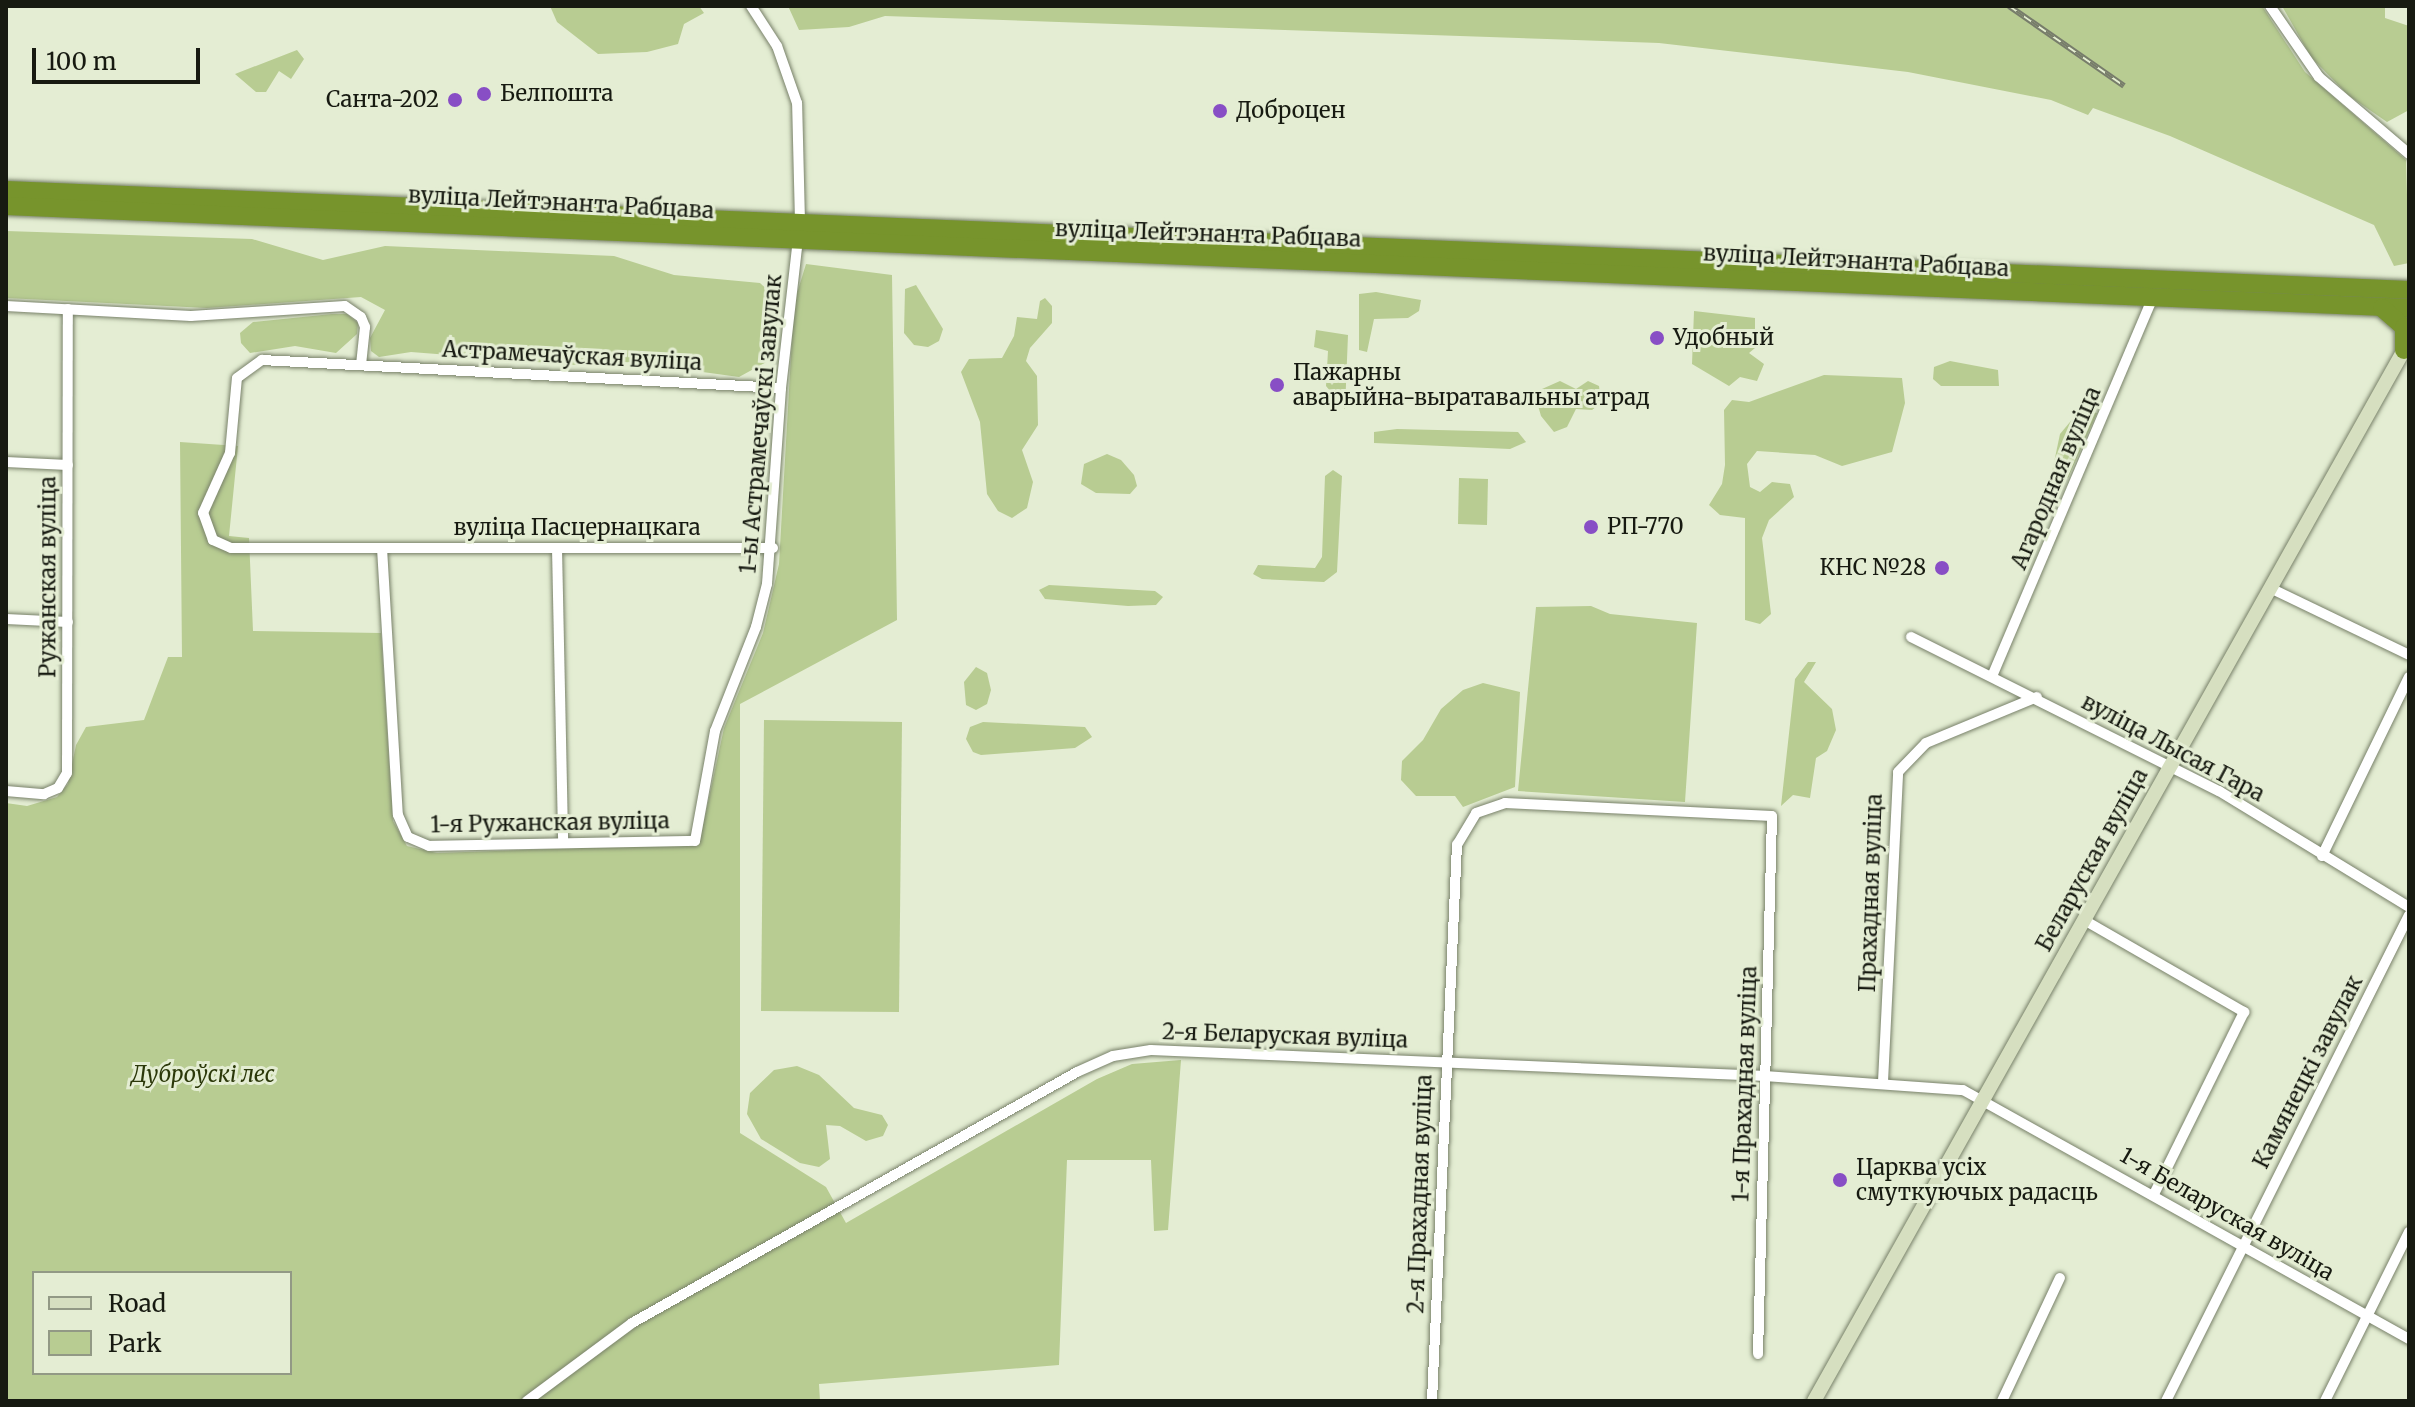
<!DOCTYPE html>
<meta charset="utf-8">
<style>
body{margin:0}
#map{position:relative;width:2415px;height:1407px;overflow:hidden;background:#e4edd3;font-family:Merriweather,serif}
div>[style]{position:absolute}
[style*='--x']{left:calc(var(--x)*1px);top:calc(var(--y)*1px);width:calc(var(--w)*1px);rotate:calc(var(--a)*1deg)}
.green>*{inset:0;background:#b8cc92}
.roads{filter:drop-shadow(0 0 2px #788169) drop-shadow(0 0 2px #788169)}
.street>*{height:10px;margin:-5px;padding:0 5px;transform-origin:5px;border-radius:5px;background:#fff}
.secondary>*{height:14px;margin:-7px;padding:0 7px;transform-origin:7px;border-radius:7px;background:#d6dfc0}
.highway>*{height:18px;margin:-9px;padding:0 9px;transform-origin:9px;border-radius:9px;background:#77942c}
.rail>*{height:6px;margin-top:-3px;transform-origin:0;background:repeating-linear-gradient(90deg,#e4edd3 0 9px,#777c6b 0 18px);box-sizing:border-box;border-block:2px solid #777c6b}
.dots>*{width:22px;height:22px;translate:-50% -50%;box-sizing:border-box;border:4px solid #e4edd3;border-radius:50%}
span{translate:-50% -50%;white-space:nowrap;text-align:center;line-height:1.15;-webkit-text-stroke:6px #e4edd3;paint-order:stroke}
.poi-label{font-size:22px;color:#171a11}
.left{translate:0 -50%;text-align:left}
.right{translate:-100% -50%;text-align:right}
.street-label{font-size:22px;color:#171a11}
.park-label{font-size:22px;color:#2b3809;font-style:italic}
.frame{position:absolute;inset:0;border:8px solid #171a11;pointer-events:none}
.legend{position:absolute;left:32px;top:1271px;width:260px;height:104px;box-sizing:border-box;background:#e4edd3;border:2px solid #929985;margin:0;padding:10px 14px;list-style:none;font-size:24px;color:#171a11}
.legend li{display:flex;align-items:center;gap:16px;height:40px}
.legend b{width:40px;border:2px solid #929985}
.scale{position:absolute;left:32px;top:48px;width:168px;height:36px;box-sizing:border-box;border:4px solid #171a11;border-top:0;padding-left:10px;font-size:24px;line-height:28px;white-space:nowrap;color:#171a11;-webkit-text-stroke:6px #e4edd3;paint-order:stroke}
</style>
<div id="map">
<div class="green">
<div style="clip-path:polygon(550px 6px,699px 6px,704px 13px,684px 24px,678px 44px,647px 52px,598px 54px,557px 22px)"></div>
<div style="clip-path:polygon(788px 6px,2262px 6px,2305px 72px,2406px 160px,2409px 263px,2394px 266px,2374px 225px,2170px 136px,2093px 108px,2088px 115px,2051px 100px,1908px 72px,1659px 43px,1547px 39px,885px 16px,849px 27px,799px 30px)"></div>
<div style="clip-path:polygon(2282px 6px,2385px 6px,2385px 18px,2409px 26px,2409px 110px,2387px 122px,2348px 95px,2311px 57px)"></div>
<div style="clip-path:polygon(297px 50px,304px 59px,291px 79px,279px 71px,266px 92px,256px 92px,235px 74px)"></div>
<div style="clip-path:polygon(6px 231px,252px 239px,323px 260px,385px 246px,614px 256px,674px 275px,760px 283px,775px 297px,777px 325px,770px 360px,739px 377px,630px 362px,588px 366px,411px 352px,379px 357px,371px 351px,370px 338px,385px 310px,361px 297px,207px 308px,6px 298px)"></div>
<div style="clip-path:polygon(evenodd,806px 264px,892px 275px,897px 620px,740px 704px,740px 1133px,826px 1187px,846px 1223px,1097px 1079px,1132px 1064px,1181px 1060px,1168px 1230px,1154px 1231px,1151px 1160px,1067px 1160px,1059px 1365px,819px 1384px,820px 1401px,6px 1401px,6px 803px,27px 806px,57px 797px,68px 784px,76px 745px,86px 727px,144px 720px,168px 657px,182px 657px,180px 442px,238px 446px,229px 536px,249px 538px,253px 631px,381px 633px,393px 821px,407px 846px,437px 853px,699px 844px,724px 728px,763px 633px,779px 564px,794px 303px,806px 264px,34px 1273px,290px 1273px,290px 1373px,34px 1373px,34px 1273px)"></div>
<div style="clip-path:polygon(916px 285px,943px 329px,939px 341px,928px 347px,914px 345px,904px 333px,905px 289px)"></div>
<div style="clip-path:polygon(1376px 292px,1421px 300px,1419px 311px,1408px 318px,1374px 319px,1367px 352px,1359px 350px,1359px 294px)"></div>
<div style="clip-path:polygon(1045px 298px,1052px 306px,1052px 323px,1030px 348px,1026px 361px,1037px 376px,1038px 425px,1022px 450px,1033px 482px,1027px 508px,1012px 518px,998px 511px,987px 494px,980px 422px,961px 372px,969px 359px,1002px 358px,1014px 336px,1017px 317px,1037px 319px,1040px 301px)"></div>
<div style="clip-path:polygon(1694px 311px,1755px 318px,1755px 348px,1749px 353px,1764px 364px,1757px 381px,1740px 377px,1729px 386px,1692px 364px)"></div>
<div style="clip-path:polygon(332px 314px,347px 314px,358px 323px,357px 334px,336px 353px,295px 346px,250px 353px,241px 343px,240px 333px,253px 322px)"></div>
<div style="clip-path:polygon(1316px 330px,1348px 335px,1345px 409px,1326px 386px,1328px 351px,1314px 347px)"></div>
<div style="clip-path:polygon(1950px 361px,1998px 370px,1999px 386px,1941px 386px,1933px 379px,1934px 367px)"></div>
<div style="clip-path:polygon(1824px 375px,1902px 378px,1905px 403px,1892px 452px,1842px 466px,1815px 455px,1757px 451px,1747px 464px,1750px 487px,1760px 492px,1772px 482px,1790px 484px,1794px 497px,1769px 520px,1762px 538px,1771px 614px,1760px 624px,1745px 620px,1745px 518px,1720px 515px,1709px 505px,1722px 484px,1725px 465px,1724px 410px,1732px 400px,1749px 402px)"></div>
<div style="clip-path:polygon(1560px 381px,1576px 389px,1588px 381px,1599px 386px,1601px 403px,1592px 410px,1576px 409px,1567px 427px,1554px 432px,1541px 416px,1537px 402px,1542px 389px)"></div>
<div style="clip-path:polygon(2080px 410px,2097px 413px,2068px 478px,2052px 472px,2060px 434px)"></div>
<div style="clip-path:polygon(1397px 429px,1518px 432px,1526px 442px,1510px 449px,1374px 443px,1374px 432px)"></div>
<div style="clip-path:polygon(1107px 454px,1121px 460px,1134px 475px,1137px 486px,1130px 494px,1096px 493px,1081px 484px,1084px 464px)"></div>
<div style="clip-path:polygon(1333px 470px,1342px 476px,1337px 572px,1324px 582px,1262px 579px,1253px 574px,1258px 565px,1315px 568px,1322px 557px,1325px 476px)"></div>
<div style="clip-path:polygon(1459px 478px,1488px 479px,1487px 525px,1458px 524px)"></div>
<div style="clip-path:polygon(1049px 585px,1155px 591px,1163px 597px,1156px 605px,1128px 606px,1045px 599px,1039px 590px)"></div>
<div style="clip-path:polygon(1591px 606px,1610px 614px,1697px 623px,1685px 802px,1518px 791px,1536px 607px)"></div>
<div style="clip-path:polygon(1808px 662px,1816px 662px,1804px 682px,1832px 709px,1836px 730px,1827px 751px,1816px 758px,1810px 798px,1793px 795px,1781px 806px,1795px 679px)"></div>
<div style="clip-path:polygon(976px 667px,987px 673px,991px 690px,987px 704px,976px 710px,966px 705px,964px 682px)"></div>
<div style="clip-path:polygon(1483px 683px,1520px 692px,1515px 787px,1463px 807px,1455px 796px,1416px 796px,1401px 780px,1402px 761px,1423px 740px,1441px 709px,1463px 690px)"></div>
<div style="clip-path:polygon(764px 720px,902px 722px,899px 1012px,761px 1011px)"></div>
<div style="clip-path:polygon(983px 722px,1085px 727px,1092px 737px,1075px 748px,981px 755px,973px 752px,966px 739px,970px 727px)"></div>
<div style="clip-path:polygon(797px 1066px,819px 1075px,854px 1108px,882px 1115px,888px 1125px,883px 1136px,866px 1141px,840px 1126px,826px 1125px,830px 1159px,819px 1167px,800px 1163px,761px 1139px,747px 1114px,750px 1093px,774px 1070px)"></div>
</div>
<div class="roads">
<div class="street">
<div style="--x:2270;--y:6;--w:86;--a:55.4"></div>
<div style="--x:2319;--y:77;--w:118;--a:40.5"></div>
<div style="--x:6;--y:306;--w:185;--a:3.1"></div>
<div style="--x:191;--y:316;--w:154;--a:-3.7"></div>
<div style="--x:345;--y:306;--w:19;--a:35"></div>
<div style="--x:361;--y:317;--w:11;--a:68"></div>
<div style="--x:365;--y:327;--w:37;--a:96"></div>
<div style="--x:6;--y:462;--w:62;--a:2.8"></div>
<div style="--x:382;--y:548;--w:267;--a:86.6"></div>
<div style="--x:398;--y:815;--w:24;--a:66"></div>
<div style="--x:408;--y:837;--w:23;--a:23"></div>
<div style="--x:429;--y:846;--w:266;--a:-1.1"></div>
<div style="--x:695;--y:841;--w:112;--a:-79.7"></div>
<div style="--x:715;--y:731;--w:112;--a:-68.5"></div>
<div style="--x:756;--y:627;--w:44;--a:-75.7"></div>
<div style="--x:767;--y:584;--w:196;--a:-85.9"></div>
<div style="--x:781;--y:388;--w:167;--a:-83.5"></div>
<div style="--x:800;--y:222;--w:119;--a:-91.4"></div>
<div style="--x:797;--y:103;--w:60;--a:-109.3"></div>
<div style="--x:777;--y:46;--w:48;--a:-123"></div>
<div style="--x:557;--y:548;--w:294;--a:88.8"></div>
<div style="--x:773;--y:548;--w:542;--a:180"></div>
<div style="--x:231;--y:548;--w:20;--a:-156"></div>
<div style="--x:213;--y:540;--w:29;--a:-110"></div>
<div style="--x:203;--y:513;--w:66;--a:-65.8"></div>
<div style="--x:230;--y:453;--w:75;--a:-84.7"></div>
<div style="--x:237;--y:378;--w:31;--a:-36"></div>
<div style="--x:262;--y:360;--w:520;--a:3.09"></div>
<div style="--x:2272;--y:589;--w:152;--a:25.7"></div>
<div style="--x:6;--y:619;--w:62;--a:2.8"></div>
<div style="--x:1911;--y:637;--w:344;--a:26.6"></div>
<div style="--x:2219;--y:791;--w:223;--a:31.4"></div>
<div style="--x:1993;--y:674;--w:410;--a:-67"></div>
<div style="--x:6;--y:791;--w:38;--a:5"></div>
<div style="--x:44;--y:794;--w:15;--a:-23"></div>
<div style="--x:58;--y:788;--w:17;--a:-59"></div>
<div style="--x:67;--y:773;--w:464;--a:-89.9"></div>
<div style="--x:2322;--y:856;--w:199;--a:-64.1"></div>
<div style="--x:2084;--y:920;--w:185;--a:29.9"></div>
<div style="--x:2244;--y:1012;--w:203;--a:116.3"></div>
<div style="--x:1883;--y:1082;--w:310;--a:-87.2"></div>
<div style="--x:1898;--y:772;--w:40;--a:-46"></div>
<div style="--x:1926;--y:743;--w:120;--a:-22.5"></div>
<div style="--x:527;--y:1401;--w:131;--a:-36.6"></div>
<div style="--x:632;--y:1323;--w:511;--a:-29.42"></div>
<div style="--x:1077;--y:1072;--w:39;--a:-24"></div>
<div style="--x:1113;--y:1056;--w:38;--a:-9"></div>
<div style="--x:1151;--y:1050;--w:616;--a:2.42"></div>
<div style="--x:1766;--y:1076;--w:197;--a:4.1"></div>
<div style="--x:1963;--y:1090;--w:511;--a:29.17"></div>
<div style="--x:1432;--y:1401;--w:557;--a:-87.43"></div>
<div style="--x:1457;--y:845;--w:37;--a:-59"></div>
<div style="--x:1476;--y:813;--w:31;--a:-19"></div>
<div style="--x:1505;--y:803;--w:267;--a:2.8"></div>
<div style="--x:1772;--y:816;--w:538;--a:91.49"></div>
<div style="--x:2002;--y:1401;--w:136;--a:-64.8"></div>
<div style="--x:2166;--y:1401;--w:543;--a:-63.43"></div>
<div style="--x:2325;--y:1401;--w:189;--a:-63.6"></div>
</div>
<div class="secondary">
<div style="--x:1814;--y:1401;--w:1216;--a:-60.69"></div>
</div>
<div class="highway">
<div style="--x:6;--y:190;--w:2405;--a:2.38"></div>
<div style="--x:6;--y:206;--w:2405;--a:2.43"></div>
<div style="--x:2382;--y:308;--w:29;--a:41"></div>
<div style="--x:2404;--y:327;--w:23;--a:90"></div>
</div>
</div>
<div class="rail">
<div style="--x:2009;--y:6;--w:140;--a:34.8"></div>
</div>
<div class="dots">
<div style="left:484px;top:94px;background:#884ec5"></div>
<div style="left:455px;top:100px;background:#884ec5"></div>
<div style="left:1220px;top:111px;background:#884ec5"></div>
<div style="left:1657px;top:338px;background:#884ec5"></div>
<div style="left:1277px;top:385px;background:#884ec5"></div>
<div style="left:1591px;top:527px;background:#884ec5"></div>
<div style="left:1942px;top:568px;background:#884ec5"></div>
<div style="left:1840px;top:1180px;background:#884ec5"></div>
</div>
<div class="poi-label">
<span class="left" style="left:500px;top:94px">Белпошта</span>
<span class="right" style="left:439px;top:100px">Санта-202</span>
<span class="left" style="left:1236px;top:111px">Доброцен</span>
<span class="left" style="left:1673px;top:338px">Удобный</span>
<span class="left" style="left:1293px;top:385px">Пажарны<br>аварыйна-выратавальны атрад</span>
<span class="left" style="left:1607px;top:527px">РП-770</span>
<span class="right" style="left:1926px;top:568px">КНС №28</span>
<span class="left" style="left:1856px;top:1180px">Царква усіх<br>смуткуючых радасць</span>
</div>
<div class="street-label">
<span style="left:561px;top:203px;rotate:3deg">вуліца Лейтэнанта Рабцава</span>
<span style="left:1208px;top:234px;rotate:2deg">вуліца Лейтэнанта Рабцава</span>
<span style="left:1856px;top:261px;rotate:3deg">вуліца Лейтэнанта Рабцава</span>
<span style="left:572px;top:356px;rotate:3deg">Астрамечаўская вуліца</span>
<span style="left:761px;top:424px;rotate:-85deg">1-ы Астрамечаўскі завулак</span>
<span style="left:2056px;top:478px;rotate:-67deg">Агародная вуліца</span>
<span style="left:577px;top:528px">вуліца Пасцернацкага</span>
<span style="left:48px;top:577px;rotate:-90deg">Ружанская вуліца</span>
<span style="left:2173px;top:748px;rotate:28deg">вуліца Лысая Гара</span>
<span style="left:550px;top:823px;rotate:-1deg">1-я Ружанская вуліца</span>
<span style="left:2092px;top:860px;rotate:-61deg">Беларуская вуліца</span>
<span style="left:1871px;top:893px;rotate:-88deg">Прахадная вуліца</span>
<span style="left:1285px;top:1036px;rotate:2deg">2-я Беларуская вуліца</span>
<span style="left:2308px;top:1072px;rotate:-63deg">Камянецкі завулак</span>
<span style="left:1745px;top:1084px;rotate:-88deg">1-я Прахадная вуліца</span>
<span style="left:1420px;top:1194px;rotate:-88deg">2-я Прахадная вуліца</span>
<span style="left:2227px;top:1214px;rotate:30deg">1-я Беларуская вуліца</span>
</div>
<div class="park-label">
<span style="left:203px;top:1075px">Дуброўскі лес</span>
</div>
<div class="frame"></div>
<ul class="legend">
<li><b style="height:10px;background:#d6dfc0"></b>Road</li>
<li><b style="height:22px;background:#b8cc92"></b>Park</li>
</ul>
<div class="scale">100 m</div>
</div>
